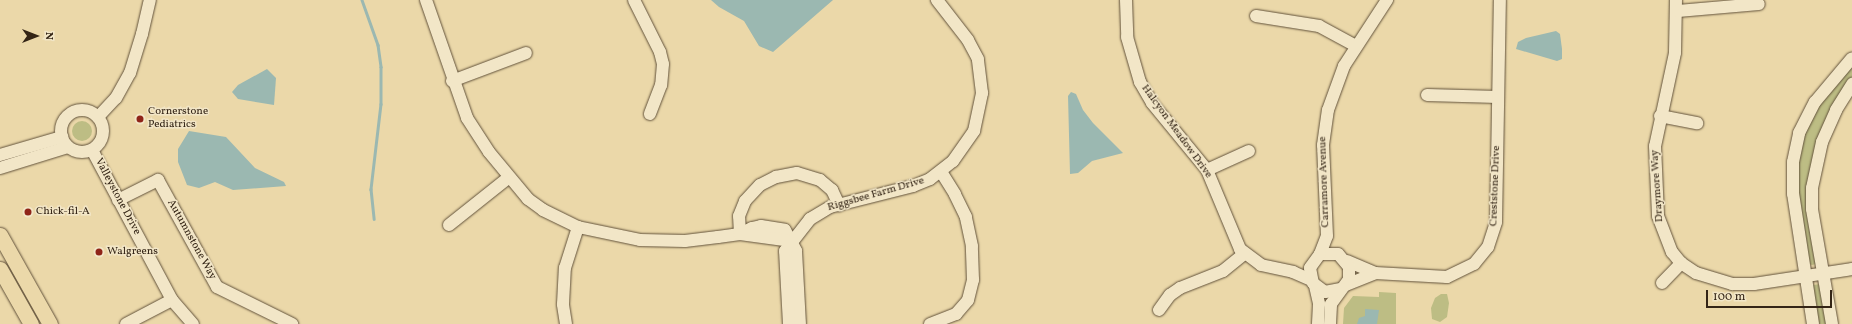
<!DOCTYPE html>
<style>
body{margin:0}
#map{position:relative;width:1852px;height:324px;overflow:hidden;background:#ebd8a9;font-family:Vollkorn,serif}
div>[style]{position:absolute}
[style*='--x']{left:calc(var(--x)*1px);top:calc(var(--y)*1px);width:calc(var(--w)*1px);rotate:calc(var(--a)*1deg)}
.green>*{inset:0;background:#bdbd84}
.round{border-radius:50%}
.water>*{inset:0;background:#9bb8b1}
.stream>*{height:2.5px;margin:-1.25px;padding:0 1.25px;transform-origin:1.25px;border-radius:1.25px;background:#9bb8b1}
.roads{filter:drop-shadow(0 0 1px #62523b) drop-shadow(0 0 1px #62523b)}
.minor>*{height:12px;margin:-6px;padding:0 6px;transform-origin:6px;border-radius:6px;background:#f2e6c7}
.minor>.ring{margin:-6px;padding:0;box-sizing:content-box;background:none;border:12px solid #f2e6c7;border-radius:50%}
.major>*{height:15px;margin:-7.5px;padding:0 7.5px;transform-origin:7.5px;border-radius:7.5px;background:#ebd8a9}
.dots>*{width:11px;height:11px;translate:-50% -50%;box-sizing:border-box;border:2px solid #f2e6c7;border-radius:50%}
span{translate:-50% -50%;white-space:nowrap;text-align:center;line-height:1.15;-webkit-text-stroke:3px #f2e6c7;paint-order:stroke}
.poi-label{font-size:11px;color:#342516}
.left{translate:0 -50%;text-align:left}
.street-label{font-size:11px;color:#342516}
.north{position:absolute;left:16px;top:16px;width:40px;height:40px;-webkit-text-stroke:3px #f2e6c7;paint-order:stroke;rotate:90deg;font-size:11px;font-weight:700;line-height:16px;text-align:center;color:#342516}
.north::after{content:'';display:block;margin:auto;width:14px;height:18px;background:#342516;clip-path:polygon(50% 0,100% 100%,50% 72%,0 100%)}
.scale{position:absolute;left:1706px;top:290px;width:126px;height:18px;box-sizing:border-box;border:2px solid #342516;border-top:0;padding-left:5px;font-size:12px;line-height:14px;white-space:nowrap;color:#342516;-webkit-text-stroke:3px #f2e6c7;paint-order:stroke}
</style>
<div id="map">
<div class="green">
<div style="clip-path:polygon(1852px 61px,1852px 79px,1813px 159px,1816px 264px,1812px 265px,1810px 264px,1795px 183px,1803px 134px,1816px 104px)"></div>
<div class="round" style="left:72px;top:121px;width:20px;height:20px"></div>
<div style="clip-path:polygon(1821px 284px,1830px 324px,1818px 324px,1812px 289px,1813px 285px)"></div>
<div style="clip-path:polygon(1379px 292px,1396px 293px,1396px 324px,1343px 324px,1344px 308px,1353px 296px,1379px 297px)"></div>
<div style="clip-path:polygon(1441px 294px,1447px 294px,1449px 303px,1447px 317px,1440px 322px,1432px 319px,1431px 308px,1435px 298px)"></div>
</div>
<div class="water">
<div style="clip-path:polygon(711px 0,833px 0,773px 52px,759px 46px,744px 21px,719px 7px)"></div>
<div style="clip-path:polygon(1556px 31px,1560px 34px,1562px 49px,1562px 59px,1557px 61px,1516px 49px,1518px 42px,1526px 38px)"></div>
<div style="clip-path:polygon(267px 69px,276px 78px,274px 105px,238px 99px,232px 92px,238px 85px)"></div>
<div style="clip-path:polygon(1071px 92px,1076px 94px,1083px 110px,1093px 123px,1123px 153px,1092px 161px,1078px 173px,1070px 174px,1068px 96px)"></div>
<div style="clip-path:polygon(189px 131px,226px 137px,255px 168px,284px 182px,286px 186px,233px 190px,215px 182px,199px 188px,187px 185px,178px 162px,178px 149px)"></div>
<div style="clip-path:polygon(1365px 309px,1379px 310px,1377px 324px,1357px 324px,1359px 318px,1365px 316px)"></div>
</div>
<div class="stream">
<div style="--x:362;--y:0;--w:48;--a:70.4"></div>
<div style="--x:378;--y:45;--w:22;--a:82"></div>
<div style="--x:381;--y:67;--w:37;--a:90"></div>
<div style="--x:381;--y:104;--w:86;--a:96.7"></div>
<div style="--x:371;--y:189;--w:30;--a:84"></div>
</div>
<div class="roads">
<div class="minor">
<div style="--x:426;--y:0;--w:125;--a:70.8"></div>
<div style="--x:467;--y:118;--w:40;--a:57.1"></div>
<div style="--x:489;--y:152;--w:61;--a:50.3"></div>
<div style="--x:528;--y:199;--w:19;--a:36"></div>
<div style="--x:543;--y:210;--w:39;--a:26"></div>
<div style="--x:578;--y:227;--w:63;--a:11.8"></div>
<div style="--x:640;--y:240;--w:45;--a:1.3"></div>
<div style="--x:685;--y:241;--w:33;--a:-7"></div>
<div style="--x:718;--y:237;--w:22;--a:-8"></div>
<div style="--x:740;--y:234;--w:13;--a:-27"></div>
<div style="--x:752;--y:228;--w:9;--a:-13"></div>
<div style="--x:761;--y:226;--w:24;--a:9"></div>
<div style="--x:785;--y:230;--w:24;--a:62"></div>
<div style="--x:796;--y:251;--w:73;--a:86.9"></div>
<div style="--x:634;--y:0;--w:58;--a:63.4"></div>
<div style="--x:660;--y:52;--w:12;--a:76"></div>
<div style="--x:663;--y:64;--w:21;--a:95"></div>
<div style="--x:661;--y:85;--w:31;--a:111"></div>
<div style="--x:1126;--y:0;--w:37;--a:88"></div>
<div style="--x:1127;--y:37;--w:47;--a:73.9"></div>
<div style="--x:1140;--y:82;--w:24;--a:60"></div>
<div style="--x:1152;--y:103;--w:87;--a:50.6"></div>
<div style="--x:1207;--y:170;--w:86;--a:67.3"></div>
<div style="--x:1240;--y:249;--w:26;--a:37"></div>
<div style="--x:1261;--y:265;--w:33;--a:12"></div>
<div style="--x:1293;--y:272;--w:20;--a:24"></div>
<div style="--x:1676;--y:0;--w:53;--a:91.1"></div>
<div style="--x:1675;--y:53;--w:95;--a:102.1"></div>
<div style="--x:1655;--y:146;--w:70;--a:87.5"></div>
<div style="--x:1658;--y:216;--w:39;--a:69"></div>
<div style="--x:1672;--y:252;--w:14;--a:51"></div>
<div style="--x:1681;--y:263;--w:18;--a:34"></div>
<div style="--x:1696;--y:273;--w:38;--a:17"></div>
<div style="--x:1732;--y:284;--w:22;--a:0"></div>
<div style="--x:1754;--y:284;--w:99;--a:-8.7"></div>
<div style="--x:1678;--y:11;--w:81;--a:-4.9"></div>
<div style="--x:1256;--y:16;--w:64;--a:9"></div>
<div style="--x:1319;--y:26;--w:42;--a:28.4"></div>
<div style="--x:452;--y:81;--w:79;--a:-20.7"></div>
<div style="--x:1427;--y:95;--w:71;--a:1.6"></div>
<div class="ring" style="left:61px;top:110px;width:30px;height:30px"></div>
<div style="--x:1660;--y:116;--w:38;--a:11"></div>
<div style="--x:98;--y:117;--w:26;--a:-47"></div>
<div style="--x:116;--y:98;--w:29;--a:-61"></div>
<div style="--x:130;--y:73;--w:41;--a:-72.9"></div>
<div style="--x:142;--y:34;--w:35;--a:-77"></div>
<div style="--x:92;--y:150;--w:170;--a:61.9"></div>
<div style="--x:172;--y:300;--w:32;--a:49"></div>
<div style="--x:0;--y:155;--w:65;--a:-16.2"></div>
<div style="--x:0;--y:168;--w:71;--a:-17.2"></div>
<div style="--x:1207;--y:170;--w:46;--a:-24.3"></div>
<div style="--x:118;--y:200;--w:45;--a:-26.6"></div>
<div style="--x:158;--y:180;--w:122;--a:61.1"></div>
<div style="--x:217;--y:287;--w:84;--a:26.3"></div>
<div style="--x:449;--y:225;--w:75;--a:-38.5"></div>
<div style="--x:740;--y:234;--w:18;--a:-93"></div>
<div style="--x:739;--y:216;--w:16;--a:-68"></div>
<div style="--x:745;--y:201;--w:22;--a:-47"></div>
<div style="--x:760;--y:185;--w:18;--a:-27"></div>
<div style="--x:776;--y:177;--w:21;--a:-11"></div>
<div style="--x:797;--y:173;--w:24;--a:17"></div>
<div style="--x:820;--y:180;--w:16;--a:40"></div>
<div style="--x:832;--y:190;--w:17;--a:65"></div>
<div style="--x:740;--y:234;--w:52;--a:7.7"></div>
<div style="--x:1320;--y:254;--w:19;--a:-69"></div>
<div style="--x:1327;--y:236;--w:91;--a:-92.5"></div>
<div style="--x:1323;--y:145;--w:35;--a:-82"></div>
<div style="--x:1328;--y:110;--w:47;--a:-70"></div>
<div style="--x:1344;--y:66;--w:79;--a:-56.9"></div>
<div style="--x:1347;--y:261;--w:30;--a:23"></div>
<div style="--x:1375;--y:273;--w:72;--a:3.2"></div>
<div style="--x:1447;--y:277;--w:30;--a:-26"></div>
<div style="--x:1474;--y:264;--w:22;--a:-51"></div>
<div style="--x:1488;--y:247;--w:26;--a:-72"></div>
<div style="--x:1496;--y:222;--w:222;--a:-89"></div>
<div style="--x:1662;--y:283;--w:28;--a:-46"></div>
<div style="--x:1346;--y:285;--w:31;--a:-22"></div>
<div style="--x:1315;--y:286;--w:18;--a:77"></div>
<div style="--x:1319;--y:304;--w:20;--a:93"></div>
<div style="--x:1159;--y:310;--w:19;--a:-54"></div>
<div style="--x:1170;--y:295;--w:12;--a:-35"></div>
<div style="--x:1180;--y:288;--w:46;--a:-21.6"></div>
<div style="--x:1223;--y:271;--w:27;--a:-39"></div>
<div style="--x:126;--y:324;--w:52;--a:-27.6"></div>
<div style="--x:566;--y:324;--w:20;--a:-99"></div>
<div style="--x:563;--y:304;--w:36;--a:-87"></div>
<div style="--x:565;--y:268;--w:43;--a:-72.4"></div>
<div style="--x:789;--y:324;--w:73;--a:-93.1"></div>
<div style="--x:785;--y:251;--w:41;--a:-52"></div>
<div style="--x:810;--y:219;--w:23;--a:-31"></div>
<div style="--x:830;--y:207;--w:86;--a:-14.2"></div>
<div style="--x:913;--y:186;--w:18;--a:-22"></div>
<div style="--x:930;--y:179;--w:29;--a:-38"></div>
<div style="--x:953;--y:161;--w:37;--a:-55"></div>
<div style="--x:974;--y:131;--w:39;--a:-78"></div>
<div style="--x:982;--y:93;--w:34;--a:-97"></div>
<div style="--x:978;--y:59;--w:21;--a:-118"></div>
<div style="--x:968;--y:40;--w:51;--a:-127.8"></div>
<div style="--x:930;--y:324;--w:28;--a:-21"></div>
<div style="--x:956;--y:314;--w:18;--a:-49"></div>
<div style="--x:968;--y:300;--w:21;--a:-76"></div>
<div style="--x:973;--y:280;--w:34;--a:-92"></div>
<div style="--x:972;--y:246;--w:30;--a:-102"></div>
<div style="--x:966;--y:217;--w:25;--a:-116"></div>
<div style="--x:955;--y:194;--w:26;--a:-122"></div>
<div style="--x:1330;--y:324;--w:20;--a:-87"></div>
<div style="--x:1331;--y:304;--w:31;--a:-54"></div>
<div style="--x:1349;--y:279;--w:12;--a:-90"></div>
<div style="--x:1349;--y:267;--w:17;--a:-130"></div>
<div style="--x:1338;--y:254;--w:18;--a:180"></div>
<div style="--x:1320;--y:254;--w:17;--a:126"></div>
<div style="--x:1310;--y:268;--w:15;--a:79"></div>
<div style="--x:1313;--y:283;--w:15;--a:37"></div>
<div style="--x:1325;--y:292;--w:16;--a:-11"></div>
<div style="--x:1813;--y:324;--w:132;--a:-98.7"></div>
<div style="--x:1793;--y:194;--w:32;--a:-90"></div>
<div style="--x:1793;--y:162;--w:30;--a:-78"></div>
<div style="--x:1799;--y:133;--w:35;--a:-63"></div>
<div style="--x:1815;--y:102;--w:57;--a:-49.9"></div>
<div style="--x:1832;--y:324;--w:117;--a:-99.9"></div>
<div style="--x:1812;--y:209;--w:21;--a:-90"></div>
<div style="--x:1812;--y:188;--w:47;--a:-77.7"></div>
<div style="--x:1822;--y:142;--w:35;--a:-66"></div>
<div style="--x:1836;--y:110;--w:31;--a:-58"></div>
</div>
<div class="major">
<div style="--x:0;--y:235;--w:102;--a:60.7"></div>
<div style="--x:0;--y:269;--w:63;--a:60.6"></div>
</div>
</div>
<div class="dots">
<div style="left:140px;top:119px;background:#8f2418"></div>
<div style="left:28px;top:212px;background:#8f2418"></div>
<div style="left:99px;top:252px;background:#8f2418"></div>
</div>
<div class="poi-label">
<span class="left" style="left:148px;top:119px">Cornerstone<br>Pediatrics</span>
<span class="left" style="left:36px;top:212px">Chick-fil-A</span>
<span class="left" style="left:107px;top:252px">Walgreens</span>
</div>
<div class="street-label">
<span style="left:1176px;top:132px;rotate:54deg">Halcyon Meadow Drive</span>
<span style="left:1325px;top:182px;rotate:-92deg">Carramore Avenue</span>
<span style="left:1496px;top:186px;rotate:-88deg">Creststone Drive</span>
<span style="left:1658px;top:186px;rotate:-94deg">Draymore Way</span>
<span style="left:876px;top:195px;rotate:-16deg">Riggsbee Farm Drive</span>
<span style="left:117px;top:197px;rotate:62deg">Valleystone Drive</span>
<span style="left:191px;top:240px;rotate:61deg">Autumnstone Way</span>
</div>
<div class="north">N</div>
<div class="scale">100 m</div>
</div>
